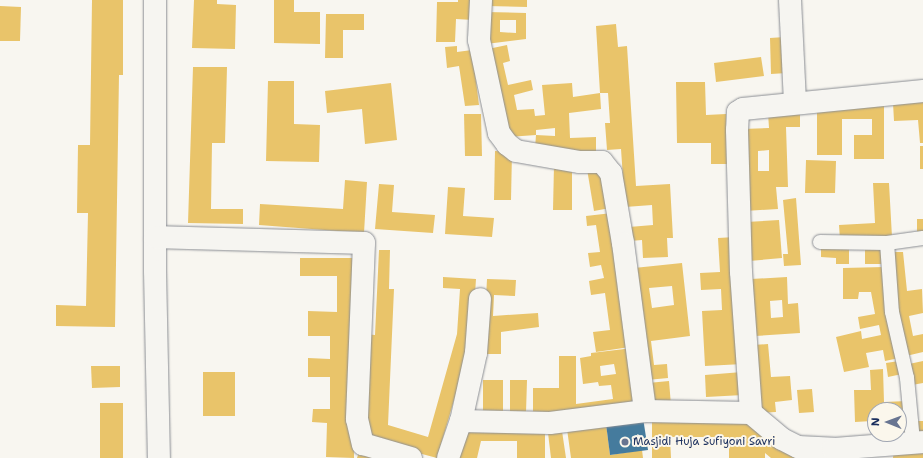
<!DOCTYPE html>
<style>
body{margin:0}
#map{position:relative;width:923px;height:458px;overflow:hidden;background:#f8f6f0;font-family:"Shantell Sans",sans-serif}
div>[style]{position:absolute}
[style*='--x']{left:calc(var(--x)*1px);top:calc(var(--y)*1px);width:calc(var(--w)*1px);rotate:calc(var(--a)*1deg)}
.homes>*{inset:0;background:#e9c46a}
.public>*{inset:0;background:#457b9d}
.roads{filter:drop-shadow(0 0 1px #8b8e94) drop-shadow(0 0 1px #8b8e94)}
.service>*{height:14px;margin:-7px;padding:0 7px;transform-origin:7px;border-radius:7px;background:#f6f5f1}
.minor>*{height:22px;margin:-11px;padding:0 11px;transform-origin:11px;border-radius:11px;background:#f6f5f1}
.dots>*{width:11px;height:11px;translate:-50% -50%;box-sizing:border-box;border:2px solid #fbf7ec;border-radius:50%}
span{translate:-50% -50%;white-space:nowrap;text-align:center;line-height:1.15;-webkit-text-stroke:4px #fbf7ec;paint-order:stroke}
.poi-label{font-size:11px;color:#1b2f5e}
.left{translate:0 -50%;text-align:left}
.north{position:absolute;left:867px;top:402px;width:40px;height:40px;box-sizing:border-box;background:#fbf7ec;border:1px solid #a1a7b3;border-radius:50%;rotate:271deg;font-size:11px;font-weight:700;line-height:16px;text-align:center;color:#1b2f5e}
.north::after{content:'';display:block;margin:auto;width:14px;height:18px;background:#687591;clip-path:polygon(50% 0,100% 100%,50% 72%,0 100%)}
</style>
<div id="map">
<div class="homes">
<div style="clip-path:polygon(92px 0,123px 0,123px 75px,119px 75px,115px 327px,56px 326px,56px 305px,86px 306px,88px 213px,77px 213px,78px 145px,90px 145px)"></div>
<div style="clip-path:polygon(194px 0,217px 0,217px 4px,236px 5px,235px 49px,192px 48px)"></div>
<div style="clip-path:polygon(274px 0,294px 0,294px 12px,320px 12px,320px 44px,274px 43px)"></div>
<div style="clip-path:polygon(458px 0,473px 0,473px 20px,456px 19px,455px 42px,436px 42px,437px 2px,458px 2px)"></div>
<div style="clip-path:polygon(486px 0,527px 0,527px 7px,486px 6px)"></div>
<div style="clip-path:polygon(0 6px,21px 7px,20px 41px,0 41px)"></div>
<div style="clip-path:polygon(evenodd,486px 12px,526px 13px,526px 39px,486px 44px,486px 12px,500px 20px,516px 20px,516px 33px,500px 32px,500px 20px)"></div>
<div style="clip-path:polygon(326px 14px,364px 14px,364px 30px,343px 30px,343px 58px,325px 58px)"></div>
<div style="clip-path:polygon(616px 24px,618px 47px,627px 46px,636px 186px,670px 184px,673px 238px,667px 238px,668px 257px,643px 258px,642px 240px,630px 241px,629px 227px,653px 225px,652px 205px,625px 207px,621px 149px,607px 150px,605px 123px,610px 123px,608px 93px,600px 93px,596px 26px)"></div>
<div style="clip-path:polygon(785px 37px,787px 73px,771px 74px,770px 38px)"></div>
<div style="clip-path:polygon(evenodd,507px 45px,510px 61px,503px 63px,508px 85px,531px 80px,533px 90px,514px 95px,517px 110px,534px 109px,535px 116px,545px 115px,542px 85px,572px 83px,573px 97px,600px 93px,601px 109px,569px 113px,570px 138px,596px 137px,596px 153px,535px 148px,536px 135px,508px 137px,488px 49px,507px 45px,555px 128px,555px 136px,536px 135px,536px 130px,555px 128px)"></div>
<div style="clip-path:polygon(457px 46px,457px 52px,472px 50px,479px 105px,465px 106px,459px 66px,447px 68px,445px 47px)"></div>
<div style="clip-path:polygon(761px 57px,764px 76px,716px 82px,714px 63px)"></div>
<div style="clip-path:polygon(193px 67px,227px 67px,225px 143px,212px 143px,211px 209px,243px 209px,243px 224px,188px 223px)"></div>
<div style="clip-path:polygon(268px 81px,294px 81px,294px 124px,320px 125px,319px 162px,266px 161px)"></div>
<div style="clip-path:polygon(676px 82px,705px 82px,706px 115px,726px 114px,727px 164px,711px 164px,711px 143px,677px 143px)"></div>
<div style="clip-path:polygon(391px 83px,397px 140px,365px 144px,362px 109px,327px 113px,325px 91px)"></div>
<div style="clip-path:polygon(923px 102px,923px 143px,920px 143px,918px 120px,894px 121px,893px 103px)"></div>
<div style="clip-path:polygon(817px 106px,884px 106px,884px 159px,854px 159px,854px 135px,872px 135px,872px 119px,842px 119px,842px 155px,817px 155px)"></div>
<div style="clip-path:polygon(evenodd,800px 112px,800px 127px,786px 127px,788px 187px,776px 187px,778px 209px,745px 211px,742px 129px,769px 128px,768px 113px,800px 112px,769px 150px,769px 171px,758px 171px,758px 151px,769px 150px)"></div>
<div style="clip-path:polygon(464px 114px,481px 114px,482px 156px,465px 156px)"></div>
<div style="clip-path:polygon(920px 146px,923px 146px,923px 169px,920px 169px)"></div>
<div style="clip-path:polygon(495px 151px,512px 152px,511px 200px,494px 200px)"></div>
<div style="clip-path:polygon(806px 160px,836px 161px,835px 193px,805px 193px)"></div>
<div style="clip-path:polygon(554px 165px,572px 165px,572px 210px,553px 210px)"></div>
<div style="clip-path:polygon(604px 167px,610px 208px,594px 211px,587px 169px)"></div>
<div style="clip-path:polygon(345px 180px,367px 182px,364px 233px,259px 225px,260px 204px,343px 209px)"></div>
<div style="clip-path:polygon(873px 183px,889px 183px,892px 237px,840px 240px,839px 225px,875px 223px)"></div>
<div style="clip-path:polygon(379px 184px,394px 185px,392px 212px,435px 215px,433px 233px,375px 229px)"></div>
<div style="clip-path:polygon(448px 187px,465px 188px,463px 216px,494px 218px,492px 237px,445px 234px)"></div>
<div style="clip-path:polygon(796px 198px,801px 265px,784px 266px,783px 254px,788px 254px,783px 200px)"></div>
<div style="clip-path:polygon(612px 213px,630px 347px,596px 352px,593px 332px,610px 330px,605px 293px,591px 295px,589px 281px,604px 278px,601px 265px,590px 267px,588px 253px,600px 252px,596px 225px,587px 226px,586px 216px)"></div>
<div style="clip-path:polygon(917px 219px,923px 219px,923px 233px,917px 234px)"></div>
<div style="clip-path:polygon(779px 220px,782px 258px,749px 261px,746px 222px)"></div>
<div style="clip-path:polygon(735px 237px,743px 364px,705px 366px,702px 311px,722px 310px,721px 289px,701px 290px,700px 273px,720px 272px,718px 238px)"></div>
<div style="clip-path:polygon(821px 246px,849px 246px,849px 264px,836px 264px,836px 258px,821px 257px)"></div>
<div style="clip-path:polygon(865px 246px,884px 246px,884px 264px,865px 264px)"></div>
<div style="clip-path:polygon(379px 250px,390px 250px,389px 289px,394px 289px,388px 425px,428px 437px,457px 334px,460px 289px,443px 288px,443px 277px,476px 279px,472px 339px,437px 458px,366px 439px,364px 334px,375px 335px)"></div>
<div style="clip-path:polygon(891px 252px,903px 252px,907px 291px,922px 289px,923px 313px,909px 316px,913px 336px,923px 334px,923px 352px,906px 356px,895px 293px)"></div>
<div style="clip-path:polygon(300px 258px,354px 258px,354px 458px,326px 457px,327px 423px,312px 422px,313px 409px,330px 409px,330px 377px,308px 377px,308px 358px,330px 359px,330px 336px,308px 336px,308px 311px,337px 312px,337px 276px,300px 276px)"></div>
<div style="clip-path:polygon(evenodd,682px 263px,690px 336px,651px 341px,654px 365px,667px 364px,668px 378px,647px 380px,634px 268px,682px 263px,672px 286px,674px 305px,652px 308px,649px 288px,672px 286px)"></div>
<div style="clip-path:polygon(884px 267px,899px 358px,885px 361px,883px 350px,866px 353px,869px 367px,844px 372px,836px 337px,861px 331px,862px 339px,881px 335px,879px 325px,860px 329px,858px 317px,875px 314px,871px 292px,859px 292px,858px 299px,843px 299px,843px 268px)"></div>
<div style="clip-path:polygon(evenodd,787px 277px,788px 304px,798px 303px,800px 333px,755px 336px,751px 279px,787px 277px,782px 300px,783px 317px,771px 318px,770px 301px,782px 300px)"></div>
<div style="clip-path:polygon(487px 279px,516px 280px,515px 296px,494px 295px,493px 316px,538px 313px,539px 327px,501px 332px,501px 354px,483px 354px)"></div>
<div style="clip-path:polygon(768px 344px,771px 377px,790px 376px,792px 400px,775px 402px,776px 412px,758px 413px,753px 345px)"></div>
<div style="clip-path:polygon(evenodd,633px 348px,640px 405px,533px 414px,533px 388px,559px 388px,559px 356px,576px 356px,576px 404px,613px 399px,611px 385px,599px 386px,598px 382px,583px 384px,580px 358px,591px 356px,591px 353px,633px 348px,614px 364px,616px 374px,601px 376px,600px 366px,614px 364px)"></div>
<div style="clip-path:polygon(899px 361px,902px 374px,888px 377px,886px 363px)"></div>
<div style="clip-path:polygon(923px 361px,923px 383px,912px 385px,909px 364px)"></div>
<div style="clip-path:polygon(91px 366px,120px 366px,120px 387px,92px 388px)"></div>
<div style="clip-path:polygon(883px 369px,884px 402px,907px 401px,908px 438px,899px 434px,899px 410px,871px 411px,872px 421px,855px 422px,854px 390px,871px 390px,870px 370px)"></div>
<div style="clip-path:polygon(203px 372px,235px 372px,235px 416px,203px 416px)"></div>
<div style="clip-path:polygon(742px 372px,743px 395px,706px 397px,705px 375px)"></div>
<div style="clip-path:polygon(483px 380px,503px 380px,503px 411px,483px 411px)"></div>
<div style="clip-path:polygon(510px 380px,527px 380px,526px 413px,510px 413px)"></div>
<div style="clip-path:polygon(669px 381px,671px 405px,650px 407px,648px 383px)"></div>
<div style="clip-path:polygon(812px 389px,814px 412px,799px 413px,797px 390px)"></div>
<div style="clip-path:polygon(100px 403px,123px 403px,123px 458px,100px 458px)"></div>
<div style="clip-path:polygon(652px 418px,750px 419px,750px 427px,765px 427px,851px 458px,771px 458px,765px 453px,765px 458px,729px 458px,729px 437px,670px 437px,671px 458px,652px 458px)"></div>
<div style="clip-path:polygon(917px 421px,923px 421px,923px 439px,919px 439px)"></div>
<div style="clip-path:polygon(464px 424px,545px 430px,545px 458px,517px 458px,517px 441px,481px 441px,477px 458px,453px 458px)"></div>
<div style="clip-path:polygon(606px 424px,610px 455px,642px 450px,643px 458px,571px 458px,567px 429px)"></div>
<div style="clip-path:polygon(562px 431px,566px 458px,551px 458px,548px 433px)"></div>
<div style="clip-path:polygon(923px 445px,923px 458px,893px 458px,894px 447px)"></div>
<div style="clip-path:polygon(359px 452px,379px 458px,357px 458px)"></div>
</div>
<div class="public">
<div style="clip-path:polygon(643px 418px,648px 450px,610px 455px,606px 424px)"></div>
</div>
<div class="roads">
<div class="service">
<div style="--x:820;--y:242;--w:67;--a:0.9"></div>
<div style="--x:887;--y:243;--w:36;--a:-8"></div>
<div style="--x:887;--y:243;--w:69;--a:85.9"></div>
<div style="--x:892;--y:312;--w:68;--a:77.2"></div>
<div style="--x:907;--y:378;--w:64;--a:84.6"></div>
</div>
<div class="minor">
<div style="--x:155;--y:0;--w:271;--a:90"></div>
<div style="--x:155;--y:271;--w:187;--a:88.8"></div>
<div style="--x:481;--y:0;--w:40;--a:92.9"></div>
<div style="--x:479;--y:40;--w:95;--a:77.9"></div>
<div style="--x:499;--y:133;--w:14;--a:54"></div>
<div style="--x:507;--y:144;--w:11;--a:38"></div>
<div style="--x:516;--y:151;--w:65;--a:9.8"></div>
<div style="--x:580;--y:162;--w:22;--a:0"></div>
<div style="--x:602;--y:162;--w:14;--a:51"></div>
<div style="--x:611;--y:173;--w:71;--a:80.3"></div>
<div style="--x:623;--y:243;--w:169;--a:82.5"></div>
<div style="--x:790;--y:0;--w:103;--a:87.2"></div>
<div style="--x:923;--y:91;--w:181;--a:174.3"></div>
<div style="--x:743;--y:109;--w:6;--a:149"></div>
<div style="--x:738;--y:112;--w:18;--a:93"></div>
<div style="--x:737;--y:130;--w:142;--a:88.4"></div>
<div style="--x:741;--y:272;--w:141;--a:85.9"></div>
<div style="--x:751;--y:413;--w:40;--a:40"></div>
<div style="--x:782;--y:439;--w:18;--a:27"></div>
<div style="--x:798;--y:447;--w:35;--a:3"></div>
<div style="--x:833;--y:449;--w:90;--a:-4.4"></div>
<div style="--x:155;--y:237;--w:209;--a:1.6"></div>
<div style="--x:364;--y:243;--w:176;--a:92.3"></div>
<div style="--x:357;--y:419;--w:26;--a:77"></div>
<div style="--x:363;--y:444;--w:50;--a:16.3"></div>
<div style="--x:461;--y:421;--w:89;--a:1.3"></div>
<div style="--x:550;--y:423;--w:96;--a:-7.2"></div>
<div style="--x:645;--y:411;--w:106;--a:1.1"></div>
<div style="--x:448;--y:458;--w:39;--a:-71"></div>
<div style="--x:461;--y:421;--w:70;--a:-77.6"></div>
<div style="--x:476;--y:353;--w:54;--a:-85.8"></div>
</div>
</div>
<div class="dots">
<div style="left:625px;top:442px;background:#687591"></div>
</div>
<div class="poi-label">
<span class="left" style="left:633px;top:442px">Masjidi Huja Sufiyoni Savri</span>
</div>
<div class="north">N</div>
</div>
